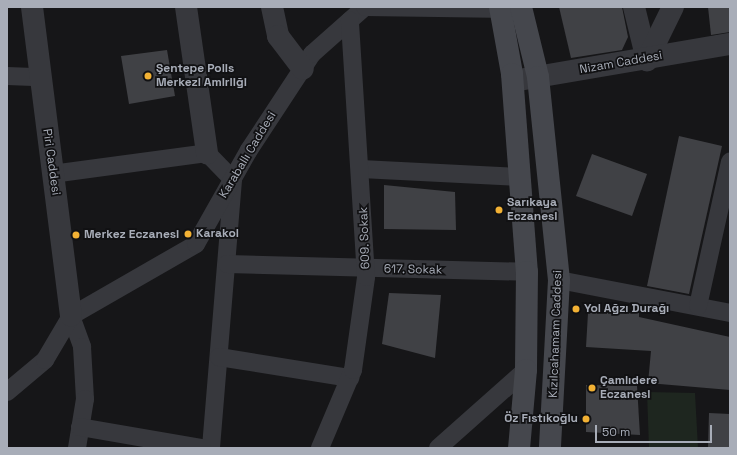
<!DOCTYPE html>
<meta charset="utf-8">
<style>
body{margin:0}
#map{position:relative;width:737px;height:455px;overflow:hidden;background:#161618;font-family:"Space Grotesk",sans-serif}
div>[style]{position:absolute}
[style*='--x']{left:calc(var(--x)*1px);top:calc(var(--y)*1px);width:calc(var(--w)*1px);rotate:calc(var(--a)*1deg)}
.green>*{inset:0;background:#1e261f}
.building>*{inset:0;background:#404145}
.minor>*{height:18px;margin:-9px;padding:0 9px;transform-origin:9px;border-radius:9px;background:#37383d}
.tertiary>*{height:22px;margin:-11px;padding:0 11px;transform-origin:11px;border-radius:11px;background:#37383d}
.secondary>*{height:22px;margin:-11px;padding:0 11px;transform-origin:11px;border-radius:11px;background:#45474d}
.dots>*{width:11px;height:11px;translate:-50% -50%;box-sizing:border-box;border:2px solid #111113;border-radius:50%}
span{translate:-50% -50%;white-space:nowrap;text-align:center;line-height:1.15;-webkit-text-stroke:3.5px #111113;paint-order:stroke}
.street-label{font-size:12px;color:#a8adb8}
.poi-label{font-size:12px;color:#a8adb8;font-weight:700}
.left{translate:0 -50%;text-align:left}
.right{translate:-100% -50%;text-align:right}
.frame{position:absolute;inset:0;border:8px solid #a8adb8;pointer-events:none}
.scale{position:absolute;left:595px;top:425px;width:117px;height:18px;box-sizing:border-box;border:2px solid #a8adb8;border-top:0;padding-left:5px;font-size:12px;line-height:14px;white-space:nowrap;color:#a8adb8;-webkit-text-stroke:3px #111113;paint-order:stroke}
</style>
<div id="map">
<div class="green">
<div style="clip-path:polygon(647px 392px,695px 393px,698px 448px,649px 448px)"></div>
</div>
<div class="building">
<div style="clip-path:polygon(559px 7px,622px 7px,628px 37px,622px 50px,571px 58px)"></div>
<div style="clip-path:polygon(708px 7px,730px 7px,730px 32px,711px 35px)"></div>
<div style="clip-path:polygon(167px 50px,175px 96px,129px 104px,121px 56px)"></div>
<div style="clip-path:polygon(679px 136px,722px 146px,689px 294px,647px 286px)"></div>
<div style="clip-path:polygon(592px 154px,647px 174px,632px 216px,576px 196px)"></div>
<div style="clip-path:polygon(384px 185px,455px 192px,456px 230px,384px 229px)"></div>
<div style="clip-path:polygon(389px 293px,441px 295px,435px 358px,382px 344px)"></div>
<div style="clip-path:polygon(588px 313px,639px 313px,639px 317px,730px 337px,730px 390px,648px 383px,651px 351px,586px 347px)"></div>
<div style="clip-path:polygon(586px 385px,637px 386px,640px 435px,586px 432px)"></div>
<div style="clip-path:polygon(709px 413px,730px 414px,730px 448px,708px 448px)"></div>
</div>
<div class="minor">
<div style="--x:7;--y:76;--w:33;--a:2"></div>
<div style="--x:361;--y:169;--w:159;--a:2.9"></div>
<div style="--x:52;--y:174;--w:156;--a:-7.7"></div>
<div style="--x:207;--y:153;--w:37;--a:46"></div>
<div style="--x:233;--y:180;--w:269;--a:94.7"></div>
<div style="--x:227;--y:264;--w:300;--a:1.5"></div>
<div style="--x:559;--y:280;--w:174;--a:10.9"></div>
<div style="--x:698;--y:306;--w:148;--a:-77.5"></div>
<div style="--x:71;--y:316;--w:33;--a:70"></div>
<div style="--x:82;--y:347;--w:52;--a:86.7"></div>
<div style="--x:85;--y:399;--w:50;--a:99.3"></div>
<div style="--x:219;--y:357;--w:133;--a:9.1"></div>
<div style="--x:7;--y:392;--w:50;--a:-40.1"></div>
<div style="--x:45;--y:360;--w:51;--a:-59.4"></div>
<div style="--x:71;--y:316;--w:144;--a:-29.9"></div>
<div style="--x:196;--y:244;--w:108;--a:-60.6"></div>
<div style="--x:249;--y:150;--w:115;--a:-56.7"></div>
<div style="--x:312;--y:54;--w:71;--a:-41.6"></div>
<div style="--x:365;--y:7;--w:149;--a:0.8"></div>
<div style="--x:80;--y:427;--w:124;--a:9.8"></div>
<div style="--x:320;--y:448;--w:85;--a:-67.1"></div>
<div style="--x:353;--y:370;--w:94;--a:-82"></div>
<div style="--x:366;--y:277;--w:257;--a:-93.6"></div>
<div style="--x:438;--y:448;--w:118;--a:-41.6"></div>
</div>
<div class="tertiary">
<div style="--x:32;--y:7;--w:311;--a:82.8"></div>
<div style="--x:186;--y:7;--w:148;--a:81.8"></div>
<div style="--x:272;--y:7;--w:30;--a:78"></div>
<div style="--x:278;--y:36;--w:41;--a:52.9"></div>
<div style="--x:634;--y:7;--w:55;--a:76.2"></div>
<div style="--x:647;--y:60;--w:59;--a:-63.9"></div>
<div style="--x:513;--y:81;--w:220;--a:-9.7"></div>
</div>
<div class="secondary">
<div style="--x:500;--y:7;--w:68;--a:79.8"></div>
<div style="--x:512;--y:74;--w:199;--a:85.7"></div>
<div style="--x:527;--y:272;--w:98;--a:90.6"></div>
<div style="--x:526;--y:370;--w:78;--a:95.1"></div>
<div style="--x:521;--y:7;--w:72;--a:76.3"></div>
<div style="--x:538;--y:77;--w:204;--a:84.1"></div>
<div style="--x:559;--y:280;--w:168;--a:93.1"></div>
</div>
<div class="dots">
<div style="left:148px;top:76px;background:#f2b134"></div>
<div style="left:499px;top:210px;background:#f2b134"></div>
<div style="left:188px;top:234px;background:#f2b134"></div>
<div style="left:76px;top:235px;background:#f2b134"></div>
<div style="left:576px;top:309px;background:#f2b134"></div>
<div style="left:592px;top:388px;background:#f2b134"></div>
<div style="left:586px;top:419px;background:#f2b134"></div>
</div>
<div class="street-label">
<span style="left:621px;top:63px;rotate:-10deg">Nizam Caddesi</span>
<span style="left:248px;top:155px;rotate:-59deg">Karaballı Caddesi</span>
<span style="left:51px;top:162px;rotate:82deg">Piri Caddesi</span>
<span style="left:365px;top:238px;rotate:-92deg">609. Sokak</span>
<span style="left:413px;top:270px;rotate:1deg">617. Sokak</span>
<span style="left:556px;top:334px;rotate:-88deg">Kızılcahamam Caddesi</span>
</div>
<div class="poi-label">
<span class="left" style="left:156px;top:76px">Şentepe Polis<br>Merkezi Amirliği</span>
<span class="left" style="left:507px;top:210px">Sarıkaya<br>Eczanesi</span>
<span class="left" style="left:196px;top:234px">Karakol</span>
<span class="left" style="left:84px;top:235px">Merkez Eczanesi</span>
<span class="left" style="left:584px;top:309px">Yol Ağzı Durağı</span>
<span class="left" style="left:600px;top:388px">Çamlıdere<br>Eczanesi</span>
<span class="right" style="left:578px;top:419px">Öz Fıstıkoğlu</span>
</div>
<div class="frame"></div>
<div class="scale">50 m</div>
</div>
